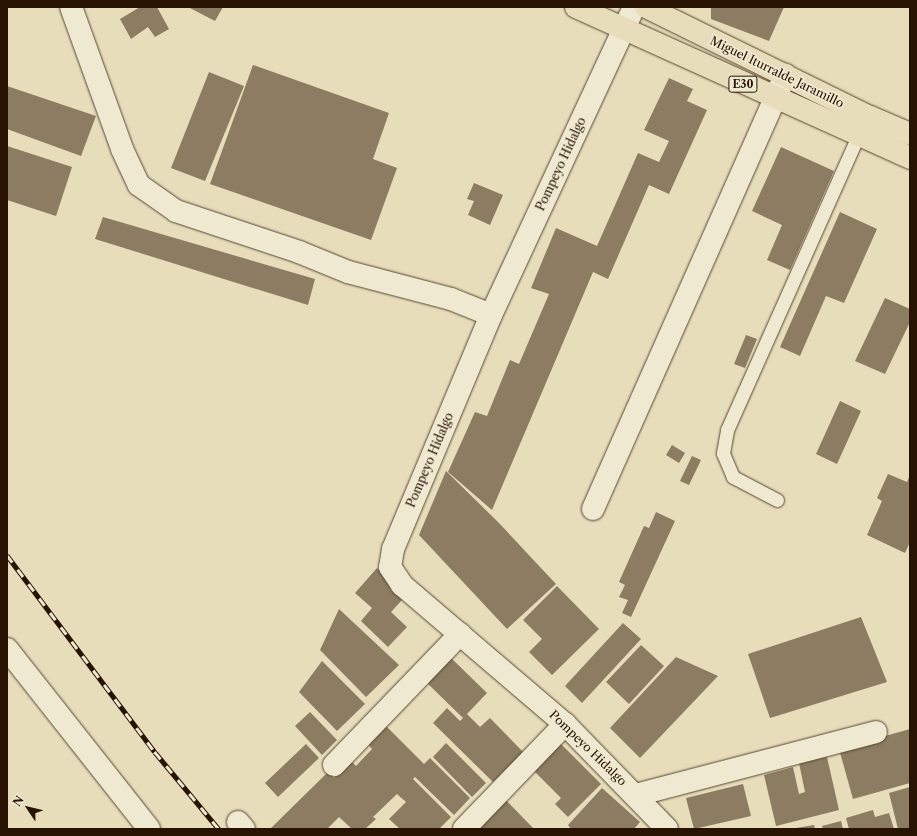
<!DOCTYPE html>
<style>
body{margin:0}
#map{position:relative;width:917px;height:836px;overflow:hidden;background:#e7ddba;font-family:"Libre Caslon Text",serif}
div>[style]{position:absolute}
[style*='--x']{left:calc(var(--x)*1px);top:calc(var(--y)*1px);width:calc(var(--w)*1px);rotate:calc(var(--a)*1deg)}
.building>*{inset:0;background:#8b7c62}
.roads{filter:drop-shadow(0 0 1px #584631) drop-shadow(0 0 1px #584631)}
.service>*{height:13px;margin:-6.5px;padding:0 6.5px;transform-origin:6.5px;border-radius:6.5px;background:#efe9d2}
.minor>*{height:22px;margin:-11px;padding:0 11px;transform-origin:11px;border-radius:11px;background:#efe9d2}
.primary>*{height:22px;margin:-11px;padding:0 11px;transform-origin:11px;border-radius:11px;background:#e7ddba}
.rail>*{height:4.5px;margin-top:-2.25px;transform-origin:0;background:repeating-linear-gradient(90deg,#efe9d2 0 9px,#281303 0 18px);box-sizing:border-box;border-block:1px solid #281303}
span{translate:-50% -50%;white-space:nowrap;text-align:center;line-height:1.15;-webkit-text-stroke:3.5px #efe9d2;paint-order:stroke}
.shield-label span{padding:1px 3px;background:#efe9d2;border:1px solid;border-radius:3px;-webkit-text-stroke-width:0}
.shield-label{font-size:11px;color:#281303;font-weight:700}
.street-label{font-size:12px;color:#281303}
.frame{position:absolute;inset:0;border:8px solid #281303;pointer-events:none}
.north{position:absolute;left:8px;top:788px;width:40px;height:40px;-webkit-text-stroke:3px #efe9d2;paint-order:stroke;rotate:305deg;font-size:11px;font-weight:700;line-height:16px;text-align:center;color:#281303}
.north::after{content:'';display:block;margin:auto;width:14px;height:18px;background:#281303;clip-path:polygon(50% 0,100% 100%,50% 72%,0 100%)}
</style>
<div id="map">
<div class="building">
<div style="clip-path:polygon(140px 7px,157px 7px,169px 29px,155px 37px,148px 27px,131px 39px,120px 19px)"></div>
<div style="clip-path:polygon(188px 7px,223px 7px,215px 21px)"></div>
<div style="clip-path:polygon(711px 7px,784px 7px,769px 41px,711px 19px)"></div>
<div style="clip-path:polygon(253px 65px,389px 113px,373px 159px,397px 168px,371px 240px,210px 184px)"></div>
<div style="clip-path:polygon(209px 72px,244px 86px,205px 181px,171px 168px)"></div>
<div style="clip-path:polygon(669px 78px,693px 89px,687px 101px,707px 110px,669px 194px,649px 185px,608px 279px,593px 272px,492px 510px,448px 472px,475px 412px,487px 416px,510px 360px,519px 364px,549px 294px,531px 288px,556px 228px,597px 246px,638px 153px,659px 162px,669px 141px,644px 130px)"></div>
<div style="clip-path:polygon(7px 86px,96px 116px,81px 156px,7px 129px)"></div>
<div style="clip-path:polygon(7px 146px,72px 167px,56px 216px,7px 200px)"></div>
<div style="clip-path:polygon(781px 147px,834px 171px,790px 270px,767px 260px,782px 225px,752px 211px)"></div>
<div style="clip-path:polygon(474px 183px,503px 195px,490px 225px,468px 215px,474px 201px,467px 199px)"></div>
<div style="clip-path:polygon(840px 212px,877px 229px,844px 303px,826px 296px,800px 356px,780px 347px)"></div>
<div style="clip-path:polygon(103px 217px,315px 279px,308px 305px,95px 239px)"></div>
<div style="clip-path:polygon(885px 298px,910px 309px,910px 322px,885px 374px,855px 361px)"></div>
<div style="clip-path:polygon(746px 335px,757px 339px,745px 368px,734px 364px)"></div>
<div style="clip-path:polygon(840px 401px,861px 411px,837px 464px,816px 454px)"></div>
<div style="clip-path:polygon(672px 445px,685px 453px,679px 463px,666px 455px)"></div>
<div style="clip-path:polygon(692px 456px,701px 460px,689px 485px,680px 481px)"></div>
<div style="clip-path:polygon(446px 471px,499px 523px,556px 584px,507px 629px,419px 535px)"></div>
<div style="clip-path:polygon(888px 474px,907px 482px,910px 475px,910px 542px,905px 553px,867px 535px,882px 501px,877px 498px)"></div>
<div style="clip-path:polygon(656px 512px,675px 521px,631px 617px,622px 613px,628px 600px,619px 597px,625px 585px,619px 582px,644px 526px,649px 528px)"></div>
<div style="clip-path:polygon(377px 568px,395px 584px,390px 589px,402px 600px,391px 612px,407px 627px,388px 647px,361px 621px,372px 608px,355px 593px)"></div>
<div style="clip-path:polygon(557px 586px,599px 629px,552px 675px,529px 652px,542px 639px,523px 620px)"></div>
<div style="clip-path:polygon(339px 609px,399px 665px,366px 697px,320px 650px)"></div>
<div style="clip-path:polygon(861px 617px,887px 682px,770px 718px,748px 654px)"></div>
<div style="clip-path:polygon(623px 623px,641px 639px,582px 703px,565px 686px)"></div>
<div style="clip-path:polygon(641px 645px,664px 666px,629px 704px,606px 682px)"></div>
<div style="clip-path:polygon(447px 654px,487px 693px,467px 714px,480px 727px,490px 718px,523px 752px,493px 782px,433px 723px,447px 708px,460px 721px,463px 718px,423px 679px)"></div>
<div style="clip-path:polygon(676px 657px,718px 676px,640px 758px,610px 728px)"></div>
<div style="clip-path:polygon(322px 661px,365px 704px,337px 731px,299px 692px)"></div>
<div style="clip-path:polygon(310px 712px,337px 740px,322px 755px,295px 726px)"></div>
<div style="clip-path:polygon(385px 725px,424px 764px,430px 758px,470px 798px,454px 815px,415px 777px,413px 779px,451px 817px,439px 829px,400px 829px,389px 819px,406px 802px,397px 794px,373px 817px,376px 819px,365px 829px,352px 829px,339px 817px,327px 829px,270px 829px,328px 772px,334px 778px,351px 761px,356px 766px,372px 749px,367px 743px)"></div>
<div style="clip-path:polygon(910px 729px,910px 783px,853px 799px,839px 749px)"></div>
<div style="clip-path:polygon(559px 742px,601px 784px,568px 817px,555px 804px,561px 798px,532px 769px)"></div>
<div style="clip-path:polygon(446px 743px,486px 783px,472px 797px,433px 757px)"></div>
<div style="clip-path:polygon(306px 744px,319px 758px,278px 797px,265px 783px)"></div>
<div style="clip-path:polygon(827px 757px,839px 810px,776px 826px,764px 775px,793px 767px,799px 794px,805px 792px,799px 763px)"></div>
<div style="clip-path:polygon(743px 784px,751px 816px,694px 829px,686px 798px)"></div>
<div style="clip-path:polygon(910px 787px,910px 829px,898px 829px,889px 793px)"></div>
<div style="clip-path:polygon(602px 788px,640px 822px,634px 829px,571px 829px,568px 825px)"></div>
<div style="clip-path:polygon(504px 798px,534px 829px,472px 829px)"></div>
<div style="clip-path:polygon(873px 810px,875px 817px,889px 813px,894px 829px,849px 829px,846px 818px)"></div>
<div style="clip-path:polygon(841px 821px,843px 829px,823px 829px,822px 826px)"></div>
<div style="clip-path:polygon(814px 825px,815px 829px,796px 829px,796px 828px)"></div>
</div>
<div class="roads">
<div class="service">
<div style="--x:777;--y:500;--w:50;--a:-152.4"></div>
<div style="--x:733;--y:477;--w:26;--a:-113"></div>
<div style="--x:723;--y:453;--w:23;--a:-80"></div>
<div style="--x:727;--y:430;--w:322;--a:-66"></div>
</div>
<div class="minor">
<div style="--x:71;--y:7;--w:151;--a:70.2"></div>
<div style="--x:122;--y:149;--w:40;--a:65"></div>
<div style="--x:139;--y:185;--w:45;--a:35.1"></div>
<div style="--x:176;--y:211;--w:130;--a:18.4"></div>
<div style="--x:299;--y:252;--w:53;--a:22.2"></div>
<div style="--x:348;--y:272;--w:106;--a:14.7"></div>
<div style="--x:451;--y:299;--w:43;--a:21.8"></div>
<div style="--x:634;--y:7;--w:340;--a:114.9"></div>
<div style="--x:491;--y:315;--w:254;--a:112.7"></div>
<div style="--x:393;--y:549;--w:18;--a:99"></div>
<div style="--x:390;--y:567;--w:22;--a:56"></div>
<div style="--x:402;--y:585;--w:214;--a:40.5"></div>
<div style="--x:565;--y:724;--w:146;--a:45.8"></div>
<div style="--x:593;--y:509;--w:475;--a:-66.1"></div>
<div style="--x:7;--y:649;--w:229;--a:51.7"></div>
<div style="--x:334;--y:765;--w:182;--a:-46.1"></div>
<div style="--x:636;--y:795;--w:248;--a:-14.7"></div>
<div style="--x:238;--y:822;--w:9;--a:49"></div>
<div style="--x:464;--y:829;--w:146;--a:-46.1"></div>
</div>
<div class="primary">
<div style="--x:576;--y:7;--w:367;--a:24.3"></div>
<div style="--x:646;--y:7;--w:250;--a:26.2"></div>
<div style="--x:870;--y:117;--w:43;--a:23"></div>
</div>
</div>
<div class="rail">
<div style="--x:7;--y:555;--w:246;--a:53.1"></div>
<div style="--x:155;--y:752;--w:100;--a:50.3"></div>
</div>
<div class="shield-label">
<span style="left:743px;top:84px">E30</span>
</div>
<div class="street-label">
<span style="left:777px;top:72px;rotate:26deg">Miguel Iturralde Jaramillo</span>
<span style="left:561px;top:164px;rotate:-65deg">Pompeyo Hidalgo</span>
<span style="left:430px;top:460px;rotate:-67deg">Pompeyo Hidalgo</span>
<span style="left:588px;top:748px;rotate:44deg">Pompeyo Hidalgo</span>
</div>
<div class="frame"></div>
<div class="north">N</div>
</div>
